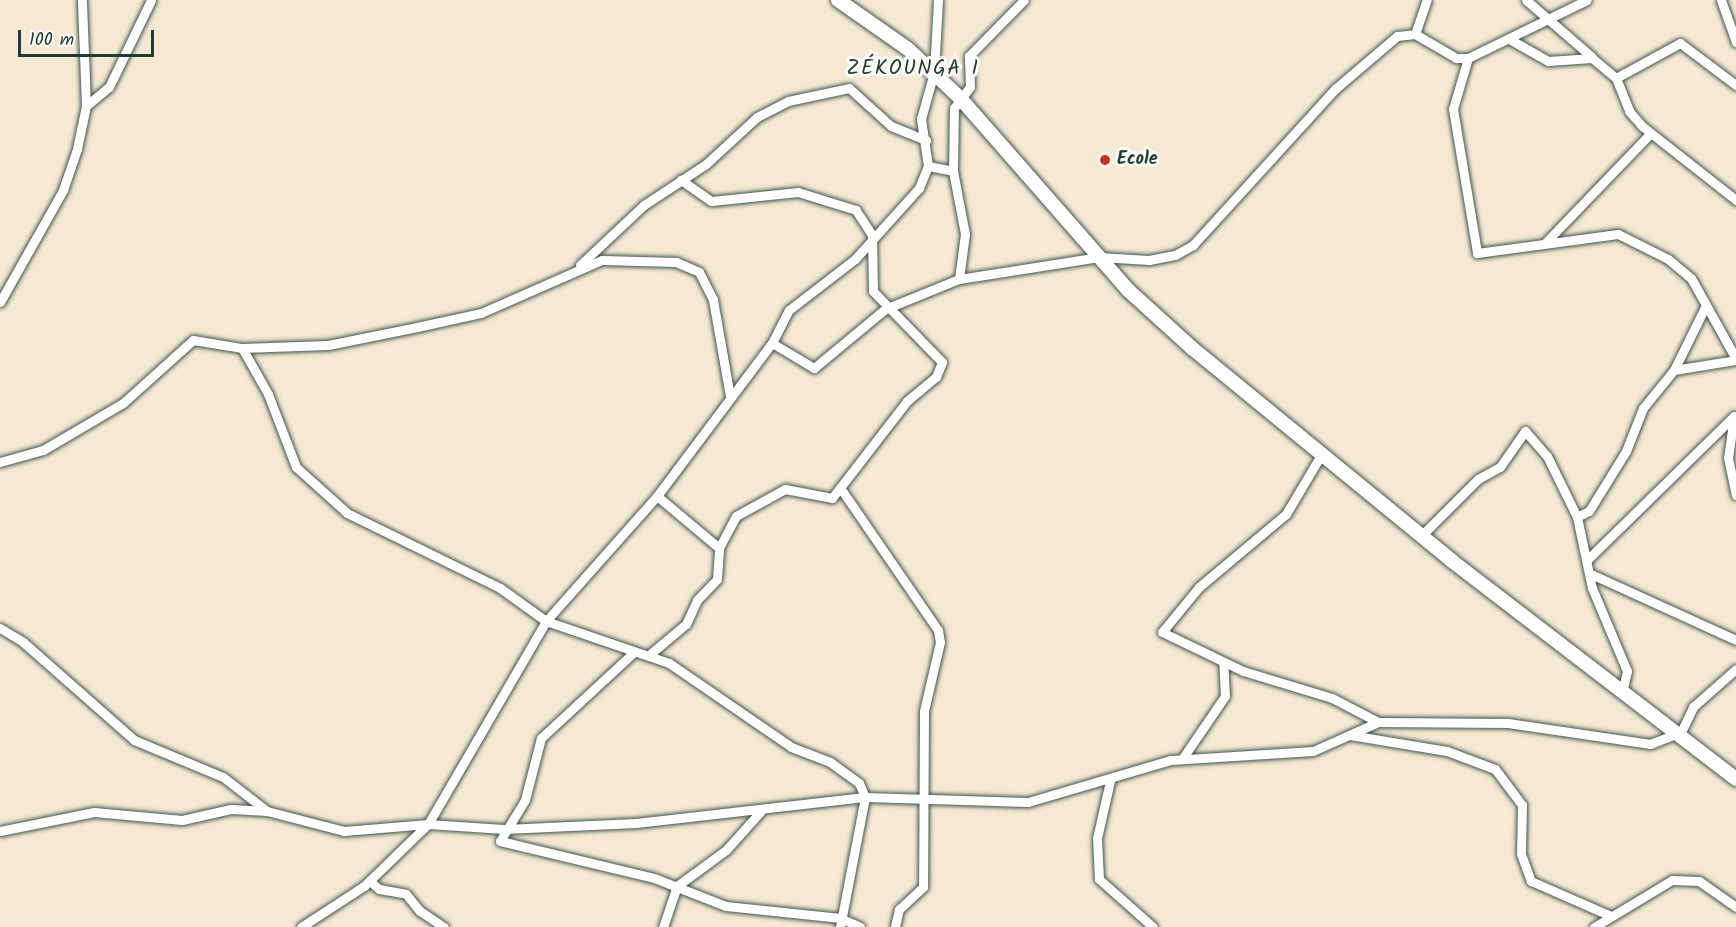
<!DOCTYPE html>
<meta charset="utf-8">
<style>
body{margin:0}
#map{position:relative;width:1736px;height:927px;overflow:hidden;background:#f6e9d4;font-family:Kalam,sans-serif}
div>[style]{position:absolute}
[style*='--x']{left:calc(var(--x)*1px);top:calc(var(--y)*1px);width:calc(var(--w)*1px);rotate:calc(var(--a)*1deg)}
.roads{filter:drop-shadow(0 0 2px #3f574c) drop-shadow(0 0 2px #3f574c)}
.street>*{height:9px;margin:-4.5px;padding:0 4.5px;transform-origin:4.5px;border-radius:4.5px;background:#fff}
.secondary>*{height:14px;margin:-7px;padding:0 7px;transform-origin:7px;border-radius:7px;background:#fff}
.dots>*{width:16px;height:16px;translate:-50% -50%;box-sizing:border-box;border:3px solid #fdfcf7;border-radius:50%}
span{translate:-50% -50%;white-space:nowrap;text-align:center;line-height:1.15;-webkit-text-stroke:6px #fdfcf7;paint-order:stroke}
.poi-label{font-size:18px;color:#1f3d34;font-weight:700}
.left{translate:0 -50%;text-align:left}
.quarter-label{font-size:21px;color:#1f3d34;letter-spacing:1.5px}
.scale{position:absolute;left:18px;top:30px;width:136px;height:27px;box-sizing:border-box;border:3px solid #1f3d34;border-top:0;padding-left:8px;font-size:18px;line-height:21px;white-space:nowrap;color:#1f3d34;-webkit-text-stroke:4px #fdfcf7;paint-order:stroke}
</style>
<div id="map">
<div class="roads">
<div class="street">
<div style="--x:1526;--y:0;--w:87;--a:40.8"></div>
<div style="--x:1721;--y:0;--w:45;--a:70.3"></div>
<div style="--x:1415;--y:34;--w:36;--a:-71"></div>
<div style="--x:1511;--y:40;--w:43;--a:29.6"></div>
<div style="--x:1548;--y:61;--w:44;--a:-3.9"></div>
<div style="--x:1592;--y:58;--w:31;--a:40"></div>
<div style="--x:1616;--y:78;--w:73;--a:-28.7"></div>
<div style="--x:1680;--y:43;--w:70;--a:36.9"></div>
<div style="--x:1468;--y:58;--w:53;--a:106.4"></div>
<div style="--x:1453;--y:109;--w:146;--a:80.5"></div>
<div style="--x:1477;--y:253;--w:142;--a:-7.7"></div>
<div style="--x:1618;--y:234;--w:56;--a:26.6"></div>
<div style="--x:1668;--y:259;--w:30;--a:40"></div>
<div style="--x:1691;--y:278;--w:93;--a:60.9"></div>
<div style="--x:1616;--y:78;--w:35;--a:68"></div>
<div style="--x:1629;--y:111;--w:20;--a:49"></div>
<div style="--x:1642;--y:126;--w:120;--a:38.2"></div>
<div style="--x:86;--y:106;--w:30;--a:-40"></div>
<div style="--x:109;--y:87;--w:97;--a:-64.2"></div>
<div style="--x:928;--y:166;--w:25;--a:11"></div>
<div style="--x:1545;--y:243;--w:151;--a:-46.1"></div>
<div style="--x:580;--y:265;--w:88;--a:-43.2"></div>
<div style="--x:644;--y:205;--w:74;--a:-33.5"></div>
<div style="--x:706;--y:164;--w:69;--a:-42.7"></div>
<div style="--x:757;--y:117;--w:35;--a:-27"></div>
<div style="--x:788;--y:101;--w:62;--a:-12"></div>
<div style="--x:849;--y:88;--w:57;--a:42.1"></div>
<div style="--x:891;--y:126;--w:38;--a:22"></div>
<div style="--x:959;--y:279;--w:45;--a:-82.4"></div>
<div style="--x:965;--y:234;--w:64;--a:-100.8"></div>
<div style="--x:953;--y:171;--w:63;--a:-89.1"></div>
<div style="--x:954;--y:108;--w:26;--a:-53"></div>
<div style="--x:970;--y:87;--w:31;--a:-92"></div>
<div style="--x:969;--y:56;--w:78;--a:-45.5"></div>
<div style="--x:0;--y:302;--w:129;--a:-60.6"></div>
<div style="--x:63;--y:190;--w:43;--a:-71.1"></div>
<div style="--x:77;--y:149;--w:44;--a:-78.2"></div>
<div style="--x:86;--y:106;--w:106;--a:-92.2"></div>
<div style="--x:772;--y:343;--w:49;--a:30.8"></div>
<div style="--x:814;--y:368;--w:92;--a:-39.7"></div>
<div style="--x:885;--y:309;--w:80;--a:-22.1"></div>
<div style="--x:959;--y:279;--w:142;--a:-8.9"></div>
<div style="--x:1099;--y:257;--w:50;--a:3.4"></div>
<div style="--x:1149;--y:260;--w:26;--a:-11"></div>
<div style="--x:1175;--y:255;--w:21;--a:-29"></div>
<div style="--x:1193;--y:245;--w:211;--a:-47.7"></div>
<div style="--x:1335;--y:89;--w:82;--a:-40.5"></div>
<div style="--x:1397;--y:36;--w:18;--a:-6"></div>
<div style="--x:1415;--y:34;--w:48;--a:30.3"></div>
<div style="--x:1456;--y:58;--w:12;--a:0"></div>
<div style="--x:1468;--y:58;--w:132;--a:-26"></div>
<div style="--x:242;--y:348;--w:53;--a:60.5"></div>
<div style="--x:268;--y:394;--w:78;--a:69"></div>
<div style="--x:296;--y:467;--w:69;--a:42"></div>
<div style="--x:347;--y:513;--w:170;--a:26.1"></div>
<div style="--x:500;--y:588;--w:57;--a:35.7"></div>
<div style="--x:546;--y:621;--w:130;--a:18.9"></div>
<div style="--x:669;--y:663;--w:148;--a:34.5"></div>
<div style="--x:791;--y:747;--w:42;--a:21"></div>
<div style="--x:830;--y:762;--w:36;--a:36"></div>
<div style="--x:859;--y:783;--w:15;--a:67"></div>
<div style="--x:865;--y:797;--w:132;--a:100.9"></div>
<div style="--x:1674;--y:370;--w:63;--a:-9.2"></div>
<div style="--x:1734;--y:416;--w:42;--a:98.1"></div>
<div style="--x:1728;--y:458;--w:38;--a:78"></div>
<div style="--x:1321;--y:455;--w:69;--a:120.7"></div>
<div style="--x:1286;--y:514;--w:114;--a:140"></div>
<div style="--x:1199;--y:587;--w:58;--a:129.4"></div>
<div style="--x:1162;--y:632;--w:90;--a:25.7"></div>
<div style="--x:1243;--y:671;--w:93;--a:16.9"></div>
<div style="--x:1332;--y:698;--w:52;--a:27.6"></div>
<div style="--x:0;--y:462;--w:45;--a:-15.6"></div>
<div style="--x:43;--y:450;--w:93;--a:-30.4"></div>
<div style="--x:123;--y:403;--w:94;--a:-42"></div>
<div style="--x:193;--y:340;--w:50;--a:9.3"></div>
<div style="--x:242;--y:348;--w:86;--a:-2"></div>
<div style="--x:328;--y:345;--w:91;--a:-11.4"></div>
<div style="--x:417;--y:327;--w:66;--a:-12.3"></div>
<div style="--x:481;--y:313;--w:132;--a:-23.7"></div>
<div style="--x:602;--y:260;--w:74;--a:1.5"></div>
<div style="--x:676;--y:262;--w:25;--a:23"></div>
<div style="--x:699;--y:272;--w:31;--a:63"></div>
<div style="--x:713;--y:300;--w:97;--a:80"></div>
<div style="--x:841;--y:489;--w:171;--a:55.5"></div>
<div style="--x:938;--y:630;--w:12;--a:81"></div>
<div style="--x:940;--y:642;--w:71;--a:103.1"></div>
<div style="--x:924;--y:711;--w:176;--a:90.3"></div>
<div style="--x:923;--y:887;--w:33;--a:137"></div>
<div style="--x:899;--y:909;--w:18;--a:103"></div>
<div style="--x:657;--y:496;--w:81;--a:40"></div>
<div style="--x:1577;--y:517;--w:13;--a:-27"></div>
<div style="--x:1589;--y:511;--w:70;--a:-58.3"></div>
<div style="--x:1626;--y:451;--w:46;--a:-68.4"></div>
<div style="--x:1643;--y:408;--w:49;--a:-50.8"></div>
<div style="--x:1674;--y:370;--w:70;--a:-63.8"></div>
<div style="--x:1421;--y:536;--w:81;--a:-45"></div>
<div style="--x:1478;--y:479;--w:25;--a:-29"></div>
<div style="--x:1500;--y:467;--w:44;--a:-55.2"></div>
<div style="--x:1525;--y:431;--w:33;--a:49"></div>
<div style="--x:1547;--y:456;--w:68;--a:63.8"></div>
<div style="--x:1577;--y:517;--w:73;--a:78.1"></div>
<div style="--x:1592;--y:588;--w:90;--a:67.1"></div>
<div style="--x:1627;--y:671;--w:17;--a:103"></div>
<div style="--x:1588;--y:559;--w:204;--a:-44.4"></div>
<div style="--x:1591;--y:574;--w:159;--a:24.5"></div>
<div style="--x:0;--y:628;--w:27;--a:31"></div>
<div style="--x:23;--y:642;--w:148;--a:41.4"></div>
<div style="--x:134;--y:740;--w:96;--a:22.6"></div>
<div style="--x:223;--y:777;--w:56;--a:37.7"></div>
<div style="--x:267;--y:811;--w:80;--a:14.6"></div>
<div style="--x:344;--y:831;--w:84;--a:-4.8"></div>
<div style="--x:428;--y:824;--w:76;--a:3.8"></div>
<div style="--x:504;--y:829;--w:132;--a:-2.6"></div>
<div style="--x:636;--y:823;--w:230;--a:-6.5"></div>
<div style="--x:865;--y:797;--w:163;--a:1.8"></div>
<div style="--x:1028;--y:802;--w:149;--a:-16.4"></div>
<div style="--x:1171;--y:760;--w:142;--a:-3.6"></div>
<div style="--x:1313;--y:751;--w:71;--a:-24"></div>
<div style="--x:1378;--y:722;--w:130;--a:0.4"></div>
<div style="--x:1508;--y:723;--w:144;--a:8.4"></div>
<div style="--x:1650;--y:744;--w:33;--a:-21"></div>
<div style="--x:1681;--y:732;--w:28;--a:-64"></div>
<div style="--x:1693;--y:707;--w:57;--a:-41.5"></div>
<div style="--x:634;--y:652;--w:127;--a:137.2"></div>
<div style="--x:541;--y:738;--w:64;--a:104.5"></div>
<div style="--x:525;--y:800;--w:48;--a:121.4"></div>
<div style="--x:500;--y:841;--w:158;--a:13.5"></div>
<div style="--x:654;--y:878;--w:77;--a:21.3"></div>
<div style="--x:726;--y:906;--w:115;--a:6"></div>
<div style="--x:840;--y:918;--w:22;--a:24"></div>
<div style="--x:649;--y:655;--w:48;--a:-40"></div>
<div style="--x:686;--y:624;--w:26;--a:-65"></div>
<div style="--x:697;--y:600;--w:29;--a:-46"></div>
<div style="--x:717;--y:579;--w:31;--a:-86"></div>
<div style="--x:719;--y:548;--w:36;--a:-62"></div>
<div style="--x:736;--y:516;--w:56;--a:-28.9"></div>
<div style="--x:785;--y:489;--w:48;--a:10.8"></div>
<div style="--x:832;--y:498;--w:123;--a:-52.3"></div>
<div style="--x:907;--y:401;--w:38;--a:-40"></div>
<div style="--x:936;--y:377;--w:16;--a:-68"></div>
<div style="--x:942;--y:362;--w:99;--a:-134.2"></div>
<div style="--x:873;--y:291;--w:56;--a:-91"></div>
<div style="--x:872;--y:235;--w:30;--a:-123"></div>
<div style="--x:856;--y:210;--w:61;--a:-162.8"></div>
<div style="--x:798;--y:192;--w:87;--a:174.1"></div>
<div style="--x:711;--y:201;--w:37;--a:-145"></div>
<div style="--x:1350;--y:735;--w:98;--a:9.4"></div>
<div style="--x:1447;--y:751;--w:51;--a:20.6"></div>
<div style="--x:1495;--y:769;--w:45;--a:53.1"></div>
<div style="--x:1522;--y:805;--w:49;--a:91.2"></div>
<div style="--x:1521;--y:854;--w:29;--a:70"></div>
<div style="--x:1531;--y:881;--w:85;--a:23.6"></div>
<div style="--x:1182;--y:759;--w:76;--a:-55.7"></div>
<div style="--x:1225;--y:696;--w:34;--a:-93"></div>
<div style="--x:1110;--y:781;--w:58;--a:102.8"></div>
<div style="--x:1097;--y:838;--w:41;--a:87.2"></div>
<div style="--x:1099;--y:879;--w:72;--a:41.6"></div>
<div style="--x:0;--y:831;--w:96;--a:-11.4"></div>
<div style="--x:94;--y:812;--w:88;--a:5.2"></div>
<div style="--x:182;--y:820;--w:50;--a:-12.7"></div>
<div style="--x:231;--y:809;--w:36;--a:3"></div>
<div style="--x:370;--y:881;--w:12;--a:42"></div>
<div style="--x:379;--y:889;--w:27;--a:10"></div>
<div style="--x:406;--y:894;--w:22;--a:51"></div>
<div style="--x:420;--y:911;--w:29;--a:34"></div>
<div style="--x:301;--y:927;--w:75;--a:-33.1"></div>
<div style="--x:364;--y:886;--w:89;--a:-44.1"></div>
<div style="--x:428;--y:824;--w:235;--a:-59.8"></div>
<div style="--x:546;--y:621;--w:167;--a:-48.4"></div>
<div style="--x:657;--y:496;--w:191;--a:-53.1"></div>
<div style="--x:772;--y:343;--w:37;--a:-63"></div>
<div style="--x:789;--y:310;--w:83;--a:-37.7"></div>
<div style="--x:855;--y:259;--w:96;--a:-48"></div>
<div style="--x:919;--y:188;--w:24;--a:-68"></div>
<div style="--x:928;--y:166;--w:48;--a:-98.5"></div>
<div style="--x:921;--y:119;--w:49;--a:-74.5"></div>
<div style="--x:934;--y:72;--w:72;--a:-86.8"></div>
<div style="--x:663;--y:927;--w:43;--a:-71.1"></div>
<div style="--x:677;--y:886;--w:61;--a:-36.3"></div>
<div style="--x:726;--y:850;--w:52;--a:-48.1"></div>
<div style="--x:1594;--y:927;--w:91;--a:-31.1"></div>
<div style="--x:1672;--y:880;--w:27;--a:2"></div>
<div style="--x:1699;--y:881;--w:45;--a:35.1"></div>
</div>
<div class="secondary">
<div style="--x:838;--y:0;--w:85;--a:35"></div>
<div style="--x:908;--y:49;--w:71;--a:43.3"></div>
<div style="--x:960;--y:98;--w:255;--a:48.8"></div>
<div style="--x:1128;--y:290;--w:86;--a:42.2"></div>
<div style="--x:1192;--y:348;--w:336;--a:39.3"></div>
<div style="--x:1452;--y:561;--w:358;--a:37.5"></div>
</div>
</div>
<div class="dots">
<div style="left:1105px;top:160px;background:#c8321e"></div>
</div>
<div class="poi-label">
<span class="left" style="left:1117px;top:160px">Ecole</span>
</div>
<div class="quarter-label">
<span style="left:913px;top:69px">ZÉKOUNGA I</span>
</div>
<div class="scale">100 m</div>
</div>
